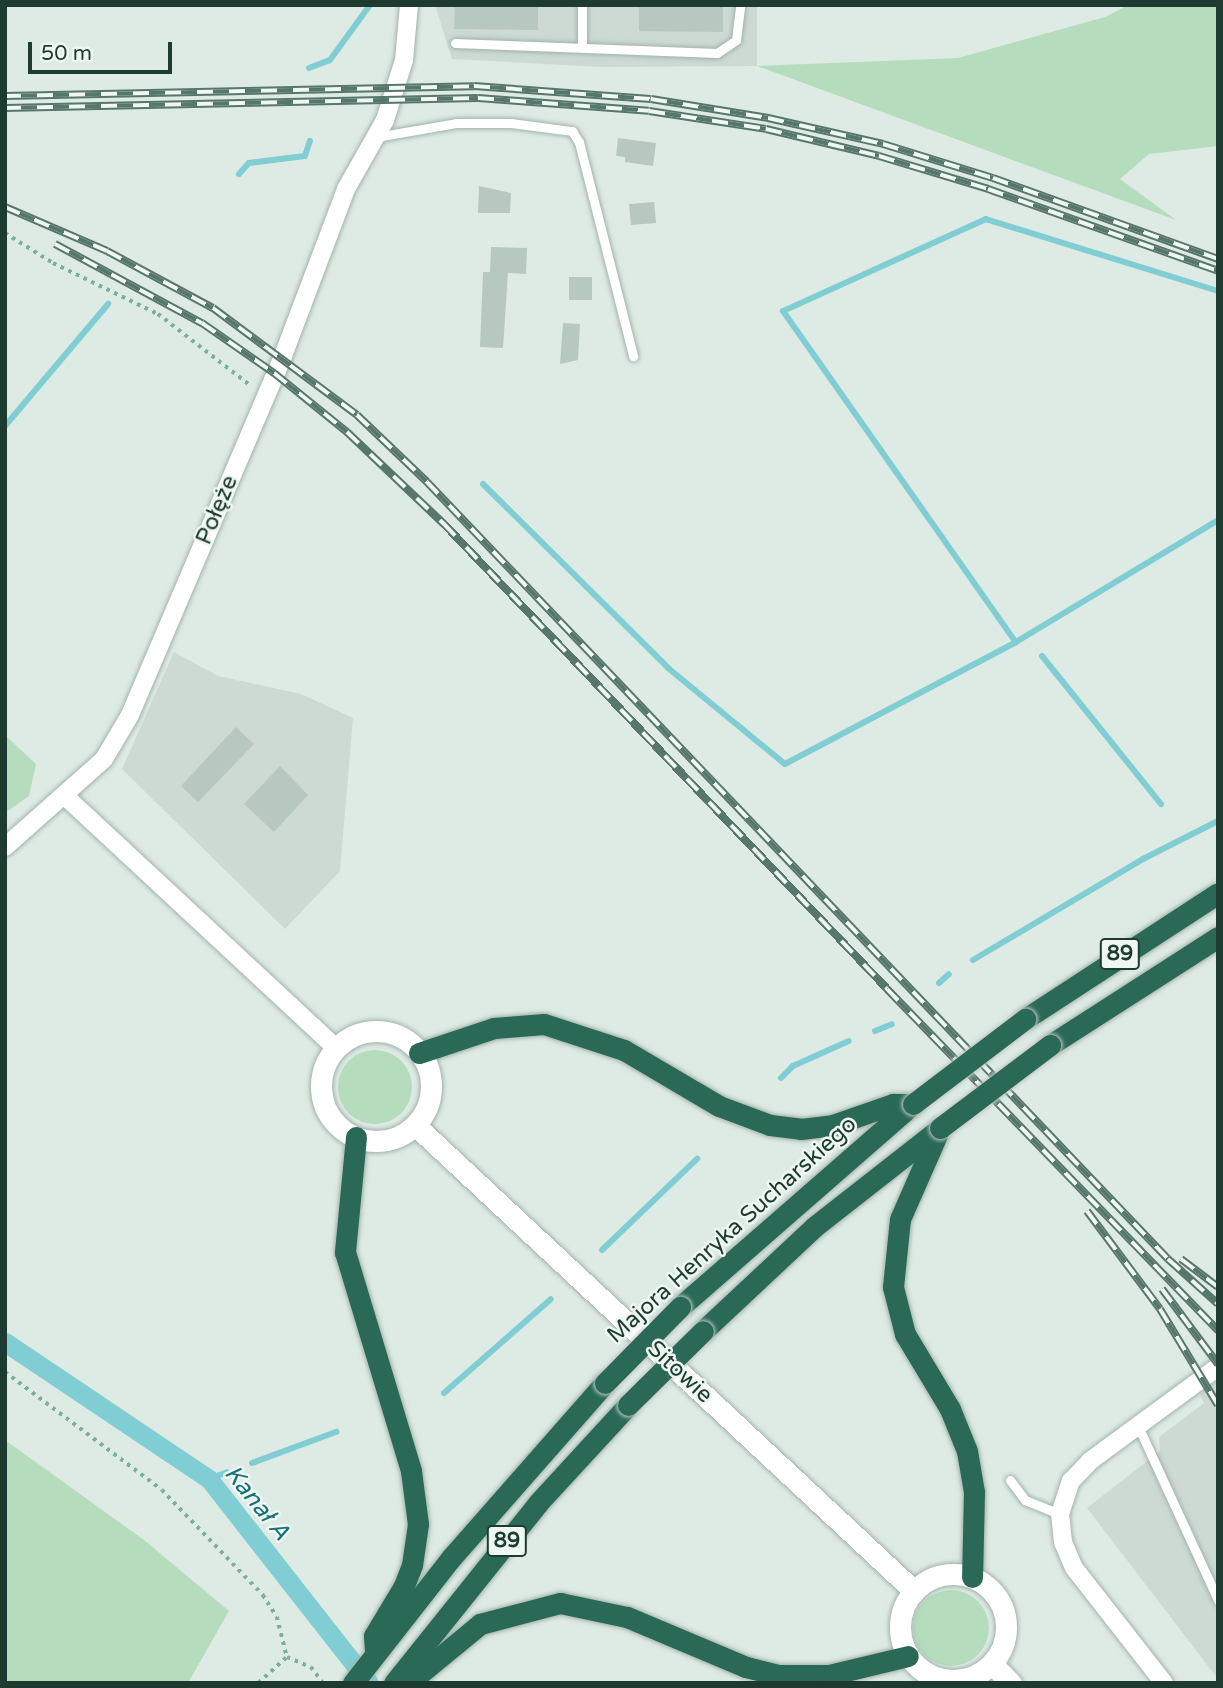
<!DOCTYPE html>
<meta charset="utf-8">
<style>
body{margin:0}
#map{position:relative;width:1223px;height:1688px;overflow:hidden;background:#deebe4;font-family:"Varela Round",sans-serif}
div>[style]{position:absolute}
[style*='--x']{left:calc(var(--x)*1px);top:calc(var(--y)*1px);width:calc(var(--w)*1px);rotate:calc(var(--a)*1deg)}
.built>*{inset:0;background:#ccdad3}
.green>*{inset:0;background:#b5ddbd}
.round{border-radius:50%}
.stream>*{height:6px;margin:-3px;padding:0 3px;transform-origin:3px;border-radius:3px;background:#81cdd4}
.canal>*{height:19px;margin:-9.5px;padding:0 9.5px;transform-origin:9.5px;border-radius:9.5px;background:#81cdd4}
.building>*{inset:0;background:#b6c8bf}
.path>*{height:3.5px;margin-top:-1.75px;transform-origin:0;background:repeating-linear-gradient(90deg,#7cb09c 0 3.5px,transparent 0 8.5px)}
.roads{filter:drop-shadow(0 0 2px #a1b3ab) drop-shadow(0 0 2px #a1b3ab)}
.lane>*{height:9px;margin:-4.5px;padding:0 4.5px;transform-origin:4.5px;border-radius:4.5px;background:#fff}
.street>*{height:18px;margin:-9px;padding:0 9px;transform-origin:9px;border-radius:9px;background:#fff}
.secondary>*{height:21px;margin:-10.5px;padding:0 10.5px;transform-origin:10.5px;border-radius:10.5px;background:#fff}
.secondary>.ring{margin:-10.5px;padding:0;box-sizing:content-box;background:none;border:21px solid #fff;border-radius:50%}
.highway>*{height:21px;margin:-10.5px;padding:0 10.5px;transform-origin:10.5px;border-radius:10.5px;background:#296956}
.rail>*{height:8px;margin-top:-4px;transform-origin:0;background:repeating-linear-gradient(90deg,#eef7f2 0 16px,#58776c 0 32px);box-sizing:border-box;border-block:2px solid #58776c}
.bridges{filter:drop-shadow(0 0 2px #c0c8c5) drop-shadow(0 0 2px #c0c8c5)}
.highway-bridge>*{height:21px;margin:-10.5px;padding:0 10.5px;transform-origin:10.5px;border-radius:10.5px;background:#296956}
span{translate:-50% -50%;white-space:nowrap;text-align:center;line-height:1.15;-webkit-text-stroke:5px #eef7f2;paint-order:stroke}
.shield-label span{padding:2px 5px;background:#eef7f2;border:2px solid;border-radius:5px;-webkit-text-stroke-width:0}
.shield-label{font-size:21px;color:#1e3b31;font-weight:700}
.street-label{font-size:23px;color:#1e3b31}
.water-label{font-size:24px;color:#167079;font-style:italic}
.frame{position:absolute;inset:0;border:7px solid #1e3b31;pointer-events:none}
.scale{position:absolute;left:28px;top:42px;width:144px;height:32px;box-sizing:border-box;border:4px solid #1e3b31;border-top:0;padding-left:9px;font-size:21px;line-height:24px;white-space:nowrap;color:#1e3b31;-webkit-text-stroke:5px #eef7f2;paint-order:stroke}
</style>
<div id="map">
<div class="built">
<div style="clip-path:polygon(435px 5px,757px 5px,757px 66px,601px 67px,452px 59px)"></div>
<div style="clip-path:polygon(174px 652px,218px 676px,301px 694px,353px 718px,340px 871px,285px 929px,122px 769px)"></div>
<div style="clip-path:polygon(1218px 1380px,1218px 1679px,1087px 1508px,1160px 1451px,1159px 1437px,1204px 1403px,1200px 1394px)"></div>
</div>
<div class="green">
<div style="clip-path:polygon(1128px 5px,1218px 5px,1218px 146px,1149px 154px,1120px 179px,1176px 220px,757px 66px,958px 58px,1105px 17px)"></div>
<div style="clip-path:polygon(5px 735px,36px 764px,29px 796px,5px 813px)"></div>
<div class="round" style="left:338px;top:1050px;width:74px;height:74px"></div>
<div style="clip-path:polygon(5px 1440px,144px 1540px,229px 1611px,188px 1683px,5px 1683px)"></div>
<div class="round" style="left:913px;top:1590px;width:76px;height:76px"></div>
</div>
<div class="stream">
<div style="--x:309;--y:68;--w:22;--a:-21"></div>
<div style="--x:330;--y:60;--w:68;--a:-54"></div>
<div style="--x:239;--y:174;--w:15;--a:-48"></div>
<div style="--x:249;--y:163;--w:56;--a:-7.1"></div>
<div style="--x:305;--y:156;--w:16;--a:-72"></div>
<div style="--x:1218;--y:291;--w:243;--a:-162.8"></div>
<div style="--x:986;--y:219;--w:223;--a:155.6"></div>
<div style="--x:783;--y:311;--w:405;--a:54.9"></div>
<div style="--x:1016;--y:642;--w:236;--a:-31.1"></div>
<div style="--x:5;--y:426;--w:160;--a:-49.8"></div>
<div style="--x:483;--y:484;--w:261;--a:44.8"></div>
<div style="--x:668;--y:668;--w:151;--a:39.4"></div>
<div style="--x:785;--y:764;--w:261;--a:-27.8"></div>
<div style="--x:1042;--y:656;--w:190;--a:51.2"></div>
<div style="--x:973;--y:960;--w:198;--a:-30.7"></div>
<div style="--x:1143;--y:859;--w:84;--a:-26.9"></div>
<div style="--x:939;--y:983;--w:13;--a:-42"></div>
<div style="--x:875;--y:1031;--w:18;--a:-22"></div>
<div style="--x:781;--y:1078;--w:17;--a:-45"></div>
<div style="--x:793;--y:1066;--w:61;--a:-24.1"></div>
<div style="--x:602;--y:1250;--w:132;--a:-43.8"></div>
<div style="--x:444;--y:1393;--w:142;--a:-41.3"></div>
<div style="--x:252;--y:1463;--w:90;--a:-20.3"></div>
<div style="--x:209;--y:1479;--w:19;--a:-21"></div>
</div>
<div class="canal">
<div style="--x:5;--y:1342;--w:246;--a:33.9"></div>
<div style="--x:209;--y:1479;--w:259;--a:51.9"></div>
</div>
<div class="building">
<div style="clip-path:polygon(455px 5px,538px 5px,538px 30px,454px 29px)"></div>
<div style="clip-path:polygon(639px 5px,723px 5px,723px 32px,639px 31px)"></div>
<div style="clip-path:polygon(618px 138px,656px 143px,653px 166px,625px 162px,625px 157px,616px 156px)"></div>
<div style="clip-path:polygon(479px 186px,511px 193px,510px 213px,478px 213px)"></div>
<div style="clip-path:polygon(654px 202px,656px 223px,631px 225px,629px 204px)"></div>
<div style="clip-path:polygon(491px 247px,527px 248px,526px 274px,508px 273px,503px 348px,480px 347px,483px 272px,490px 272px)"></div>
<div style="clip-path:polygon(569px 277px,592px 277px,592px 300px,569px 300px)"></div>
<div style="clip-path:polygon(563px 323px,580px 324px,578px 360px,560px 364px)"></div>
<div style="clip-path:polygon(236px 727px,254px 744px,198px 802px,181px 786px)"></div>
<div style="clip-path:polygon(280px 766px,308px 795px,274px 832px,244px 804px)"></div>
</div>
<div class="path">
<div style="--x:5;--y:233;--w:57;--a:32"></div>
<div style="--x:53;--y:263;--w:117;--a:25.9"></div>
<div style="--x:158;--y:314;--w:118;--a:37.7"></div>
<div style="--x:5;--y:1372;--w:196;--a:36.9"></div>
<div style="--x:162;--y:1490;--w:146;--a:46.1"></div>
<div style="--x:263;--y:1595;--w:26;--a:58"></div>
<div style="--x:277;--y:1617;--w:41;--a:76"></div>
<div style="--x:287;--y:1657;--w:26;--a:23"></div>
<div style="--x:311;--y:1667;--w:20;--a:53"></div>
<div style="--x:258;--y:1683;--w:39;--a:-42"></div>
</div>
<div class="roads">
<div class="lane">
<div style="--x:455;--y:43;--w:262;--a:2.2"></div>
<div style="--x:717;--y:53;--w:23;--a:-34"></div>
<div style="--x:736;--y:40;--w:35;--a:-83"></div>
<div style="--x:582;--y:46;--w:41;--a:-90"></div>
<div style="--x:376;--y:137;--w:81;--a:-9.9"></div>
<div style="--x:456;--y:123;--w:55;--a:0"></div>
<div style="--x:511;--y:123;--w:62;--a:7.5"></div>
<div style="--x:572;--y:131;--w:13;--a:58"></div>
<div style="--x:579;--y:142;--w:221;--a:75.8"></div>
<div style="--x:1138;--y:1426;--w:192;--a:65.3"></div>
<div style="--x:1010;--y:1480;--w:25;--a:53"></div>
<div style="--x:1025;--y:1500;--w:38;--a:22"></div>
</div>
<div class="street">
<div style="--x:66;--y:797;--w:369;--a:42.9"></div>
<div style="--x:5;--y:847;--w:132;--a:-41.6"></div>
<div style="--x:104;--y:759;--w:51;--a:-59.4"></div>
<div style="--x:130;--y:715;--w:390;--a:-66.9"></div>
<div style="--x:283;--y:356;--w:178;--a:-69.3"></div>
<div style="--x:346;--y:189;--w:79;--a:-60.5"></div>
<div style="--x:385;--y:120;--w:63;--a:-72.4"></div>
<div style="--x:404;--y:60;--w:55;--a:-84.8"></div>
<div style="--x:1164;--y:1683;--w:146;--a:-128"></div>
<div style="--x:1074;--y:1568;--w:28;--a:-113"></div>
<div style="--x:1063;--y:1542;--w:28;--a:-96"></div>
<div style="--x:1060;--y:1514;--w:35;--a:-72"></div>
<div style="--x:1071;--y:1481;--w:28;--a:-46"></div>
<div style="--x:1090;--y:1461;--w:159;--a:-36.3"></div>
</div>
<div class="secondary">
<div class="ring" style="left:321px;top:1031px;width:89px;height:89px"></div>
<div style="--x:415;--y:1125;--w:683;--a:43.04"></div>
<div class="ring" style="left:900px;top:1574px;width:85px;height:85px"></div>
<div style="--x:992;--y:1664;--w:27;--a:45"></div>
</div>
<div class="highway">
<div style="--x:1025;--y:1019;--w:230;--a:-33.1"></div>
<div style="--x:1050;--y:1045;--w:200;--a:-32.7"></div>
<div style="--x:419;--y:1053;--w:79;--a:-18.4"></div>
<div style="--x:494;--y:1028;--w:50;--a:-4.6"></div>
<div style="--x:544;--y:1024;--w:84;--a:18"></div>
<div style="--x:624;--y:1050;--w:110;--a:30.5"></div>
<div style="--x:719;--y:1106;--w:54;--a:20.4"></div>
<div style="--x:770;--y:1125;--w:31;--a:7"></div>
<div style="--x:801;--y:1129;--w:32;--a:-7"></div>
<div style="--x:833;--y:1125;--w:64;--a:-19.3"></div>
<div style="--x:893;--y:1104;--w:20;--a:0"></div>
<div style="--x:940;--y:1128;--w:99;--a:113.7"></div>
<div style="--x:900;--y:1219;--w:68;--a:95.9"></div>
<div style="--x:893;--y:1287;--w:49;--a:75.7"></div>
<div style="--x:905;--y:1334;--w:87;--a:59"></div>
<div style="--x:950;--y:1409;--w:45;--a:68"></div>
<div style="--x:967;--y:1451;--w:42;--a:80.3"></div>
<div style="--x:974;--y:1492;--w:85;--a:91.3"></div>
<div style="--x:356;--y:1137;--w:116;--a:95.5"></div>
<div style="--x:345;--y:1252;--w:229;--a:73.2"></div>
<div style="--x:411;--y:1471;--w:53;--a:82.5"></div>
<div style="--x:418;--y:1524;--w:41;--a:98.3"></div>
<div style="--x:412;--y:1565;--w:22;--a:111"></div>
<div style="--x:404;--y:1586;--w:58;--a:121"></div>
<div style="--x:374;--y:1636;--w:16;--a:86"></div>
<div style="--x:680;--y:1307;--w:309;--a:-41.1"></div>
<div style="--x:703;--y:1331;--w:152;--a:-43.1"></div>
<div style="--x:814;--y:1227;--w:159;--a:-38.1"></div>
<div style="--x:353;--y:1683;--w:159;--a:-51.9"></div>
<div style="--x:451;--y:1558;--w:233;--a:-48.7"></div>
<div style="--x:394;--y:1683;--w:231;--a:-51.3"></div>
<div style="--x:538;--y:1503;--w:133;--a:-47.4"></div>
<div style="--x:397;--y:1683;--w:21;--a:-19"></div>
<div style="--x:417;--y:1676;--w:82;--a:-39.5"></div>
<div style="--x:480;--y:1624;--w:83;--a:-14.7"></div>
<div style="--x:560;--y:1603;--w:68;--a:11.8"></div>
<div style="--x:627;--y:1617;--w:129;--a:22.8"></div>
<div style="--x:746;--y:1667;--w:32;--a:14"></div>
<div style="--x:777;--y:1675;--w:52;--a:0"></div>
<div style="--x:829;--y:1675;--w:81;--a:-13.5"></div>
</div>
</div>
<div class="rail">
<div style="--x:5;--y:96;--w:469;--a:-1.2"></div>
<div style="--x:474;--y:86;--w:177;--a:4.2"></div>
<div style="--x:651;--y:99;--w:119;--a:9.2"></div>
<div style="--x:768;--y:118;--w:118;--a:12.7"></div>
<div style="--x:883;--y:144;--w:115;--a:17.2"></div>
<div style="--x:993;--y:178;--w:239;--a:19.8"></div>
<div style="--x:5;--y:108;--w:473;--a:-1.2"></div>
<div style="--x:478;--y:98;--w:171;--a:4.3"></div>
<div style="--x:649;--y:111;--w:118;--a:8.7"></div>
<div style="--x:766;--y:129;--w:116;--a:13.4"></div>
<div style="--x:879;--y:156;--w:114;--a:16.8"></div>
<div style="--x:988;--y:189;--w:244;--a:19.6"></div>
<div style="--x:5;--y:207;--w:111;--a:23.3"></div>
<div style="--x:107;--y:251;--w:120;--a:28.3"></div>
<div style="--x:213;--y:308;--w:179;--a:36.6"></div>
<div style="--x:357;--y:415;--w:97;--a:43.7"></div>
<div style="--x:427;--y:482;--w:1074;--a:46.36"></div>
<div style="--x:1168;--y:1259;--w:67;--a:42"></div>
<div style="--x:55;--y:244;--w:167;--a:28.3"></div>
<div style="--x:202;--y:323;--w:88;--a:34.8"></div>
<div style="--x:274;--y:373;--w:94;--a:38.9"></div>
<div style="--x:347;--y:432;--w:134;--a:43.5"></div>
<div style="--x:444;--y:524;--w:651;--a:46.37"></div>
<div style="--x:887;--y:989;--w:476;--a:45.9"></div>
<div style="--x:1087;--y:1211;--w:122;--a:53.3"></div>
<div style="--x:1160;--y:1309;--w:112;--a:58.9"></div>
<div style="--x:1181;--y:1259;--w:46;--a:37.1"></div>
<div style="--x:1162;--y:1289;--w:94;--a:53.3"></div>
</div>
<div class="bridges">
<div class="highway-bridge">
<div style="--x:913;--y:1104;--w:141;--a:-37.2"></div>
<div style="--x:940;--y:1128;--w:138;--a:-37"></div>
<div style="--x:605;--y:1383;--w:107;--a:-45.4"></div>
<div style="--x:628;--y:1405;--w:105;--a:-44.6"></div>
</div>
</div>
<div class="shield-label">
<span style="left:1120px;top:954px">89</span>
<span style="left:507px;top:1541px">89</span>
</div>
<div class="street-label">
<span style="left:217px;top:510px;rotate:-67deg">Połęże</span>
<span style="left:732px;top:1230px;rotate:-42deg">Majora Henryka Sucharskiego</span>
<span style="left:680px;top:1372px;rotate:43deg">Sitowie</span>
</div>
<div class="water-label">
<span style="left:257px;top:1503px;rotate:51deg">Kanał A</span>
</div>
<div class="frame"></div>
<div class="scale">50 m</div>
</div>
